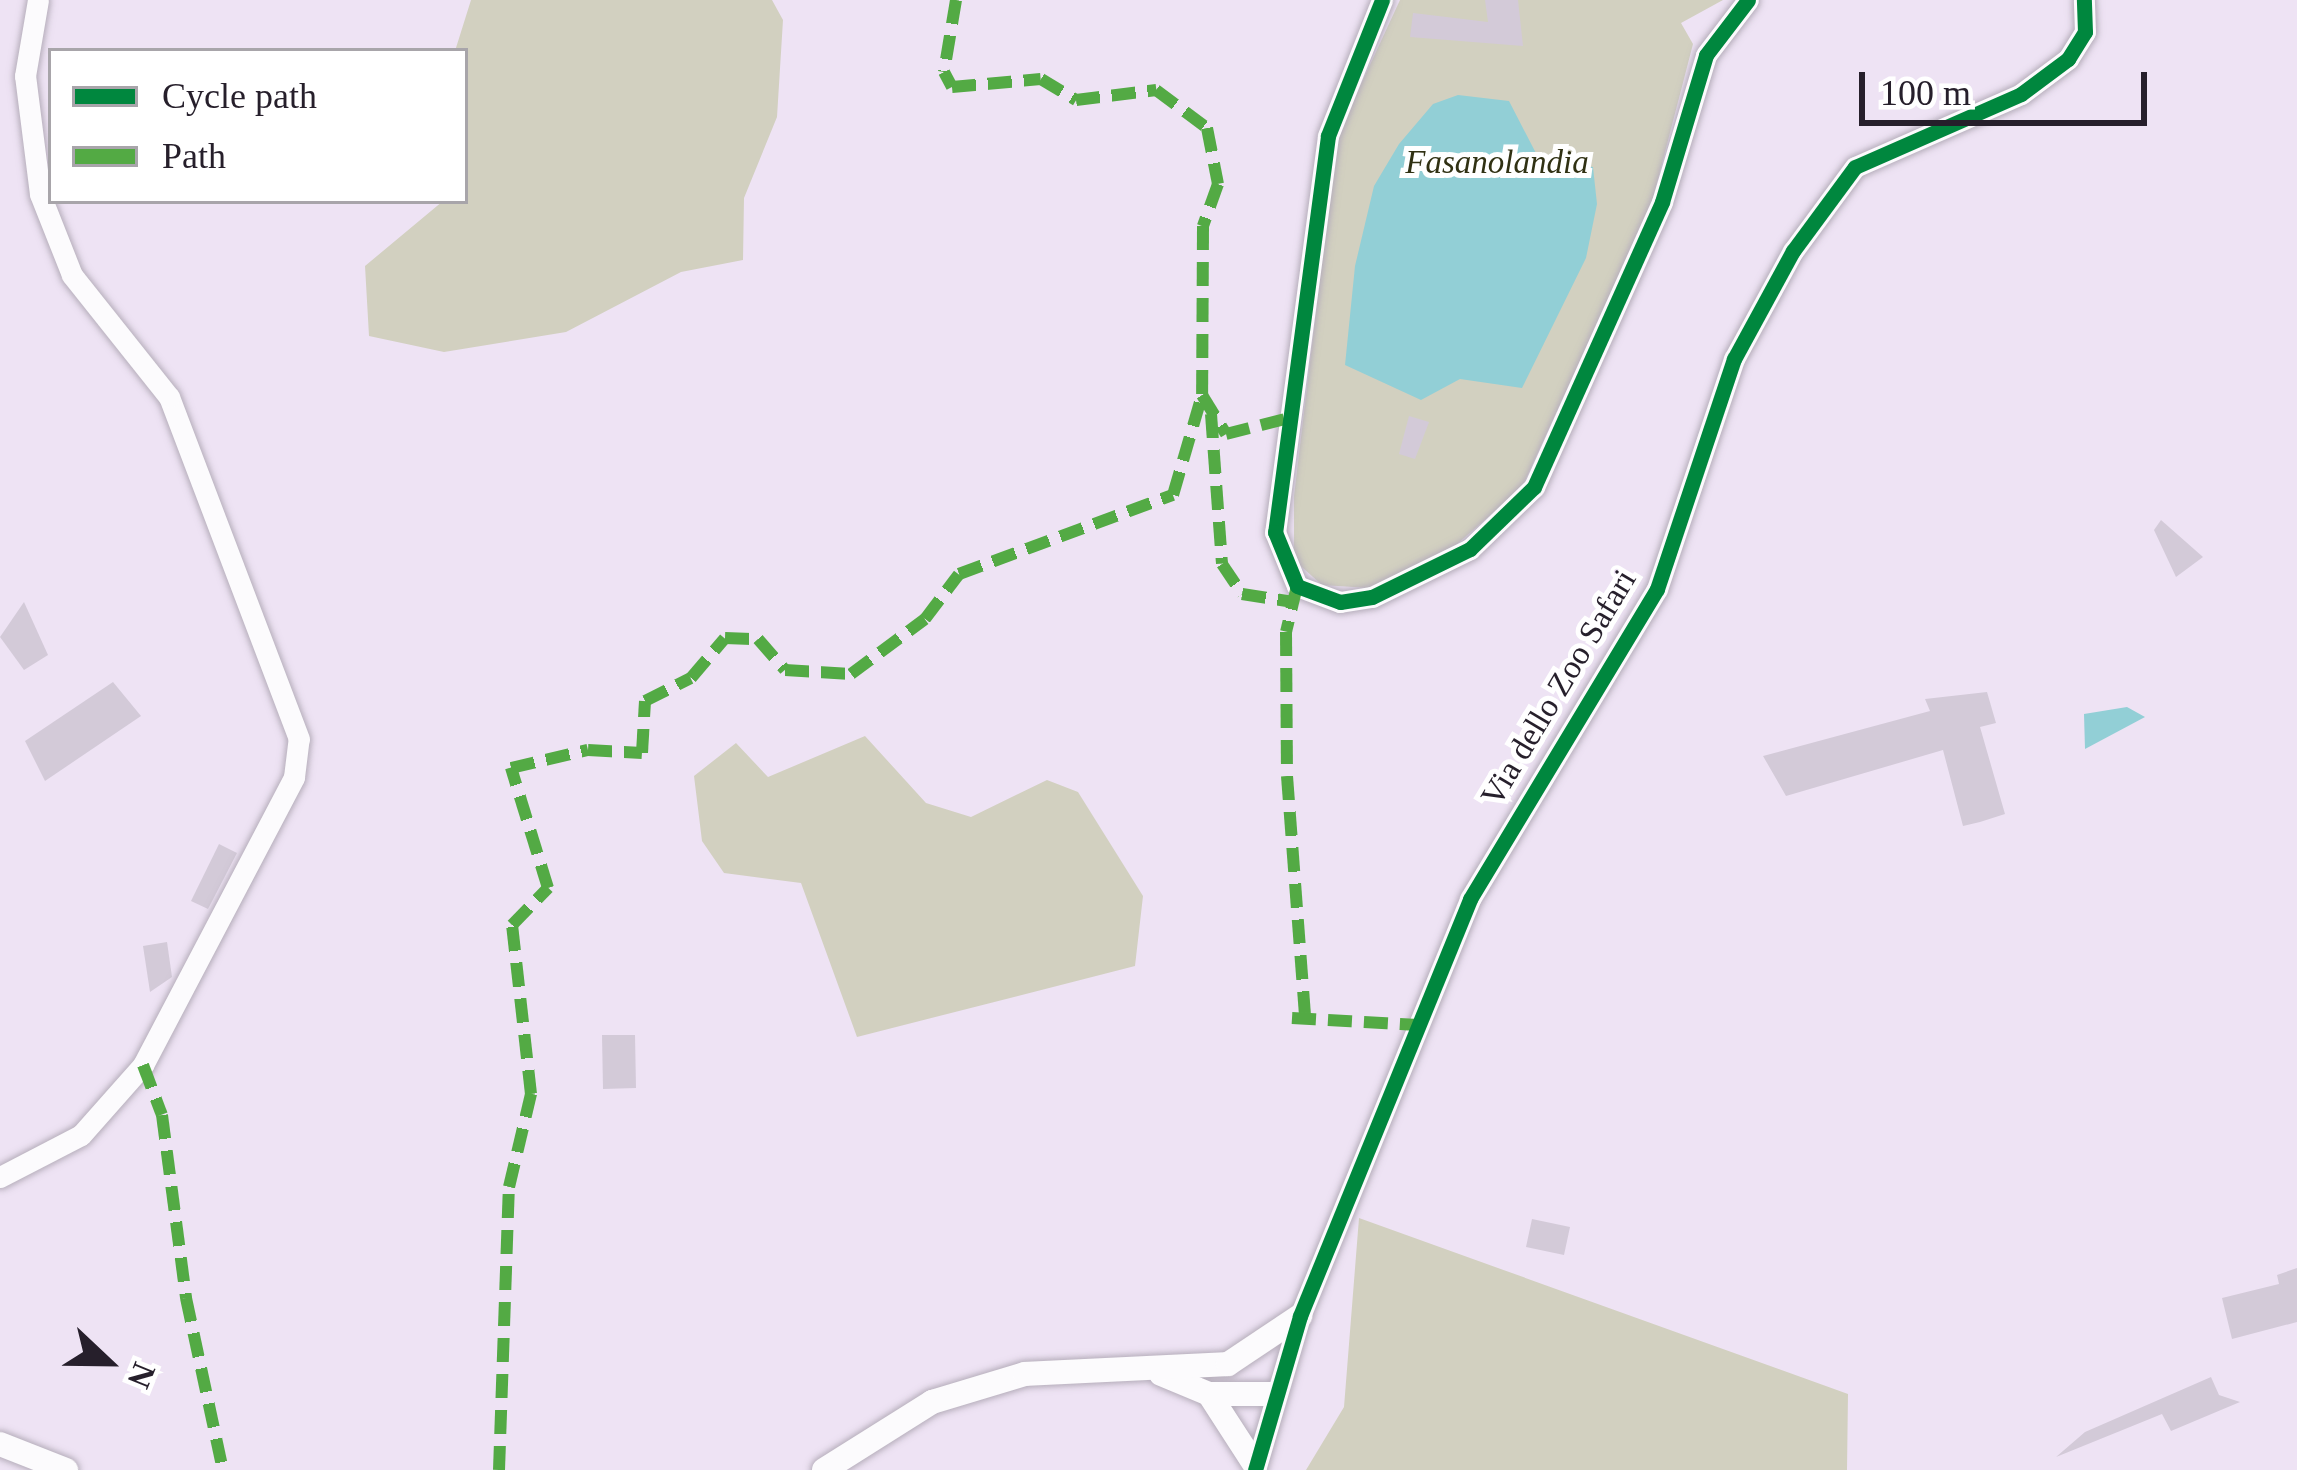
<!DOCTYPE html>
<style>
body{margin:0}
#map{position:relative;width:2297px;height:1470px;overflow:hidden;background:#eee3f4;font-family:Georgia,serif}
div>[style]{position:absolute}
[style*='--x']{left:calc(var(--x)*1px);top:calc(var(--y)*1px);width:calc(var(--w)*1px);rotate:calc(var(--a)*1deg)}
.green>*{inset:0;background:#d2d0c0}
.water>*{inset:0;background:#92cfd6}
.building>*{inset:0;background:#d3cad8}
.roads{filter:drop-shadow(0 0 3px #b6aebb) drop-shadow(0 0 3px #b6aebb)}
.secondary>*{height:21px;margin:-10.5px;padding:0 10.5px;transform-origin:10.5px;border-radius:10.5px;background:#fcfbfd}
.primary>*{height:24px;margin:-12px;padding:0 12px;transform-origin:12px;border-radius:12px;background:#fcfbfd}
.quiet>*{height:12px;margin-top:-6px;transform-origin:0;background:repeating-linear-gradient(90deg,#53aa44 0 24px,transparent 0 36px)}
.cycleway>*{height:15px;margin:-7.5px;padding:0 7.5px;transform-origin:7.5px;border-radius:7.5px;background:#00873e}
span{translate:-50% -50%;white-space:nowrap;text-align:center;line-height:1.15;-webkit-text-stroke:10px #fff;paint-order:stroke}
.park-label{font-size:33px;color:#303113;font-style:italic}
.street-label{font-size:33px;color:#261f2b}
.legend{position:absolute;left:48px;top:48px;width:420px;height:156px;box-sizing:border-box;background:#fff;border:3px solid #a8a5aa;margin:0;padding:15px 21px;list-style:none;font-size:36px;color:#261f2b}
.legend li{display:flex;align-items:center;gap:24px;height:60px}
.legend b{width:60px;border:3px solid #a8a5aa}
.north{position:absolute;left:48px;top:1302px;width:120px;height:120px;-webkit-text-stroke:9px #fff;paint-order:stroke;rotate:112deg;font-size:33px;font-weight:700;line-height:48px;text-align:center;color:#261f2b}
.north::after{content:'';display:block;margin:auto;width:42px;height:54px;background:#261f2b;clip-path:polygon(50% 0,100% 100%,50% 72%,0 100%)}
.scale{position:absolute;left:1859px;top:72px;width:288px;height:54px;box-sizing:border-box;border:6px solid #261f2b;border-top:0;padding-left:15px;font-size:36px;line-height:42px;white-space:nowrap;color:#261f2b;-webkit-text-stroke:9px #fff;paint-order:stroke}
</style>
<div id="map">
<div class="green">
<div style="clip-path:polygon(471px 0,772px 0,783px 20px,777px 117px,744px 198px,743px 260px,681px 272px,566px 332px,444px 352px,369px 336px,365px 266px,443px 201px,465px 201px,465px 51px,455px 51px)"></div>
<div style="clip-path:polygon(1400px 0,1723px 0,1681px 23px,1693px 44px,1651px 206px,1522px 487px,1455px 546px,1369px 588px,1322px 585px,1294px 560px,1294px 496px,1337px 136px)"></div>
<div style="clip-path:polygon(865px 736px,926px 803px,971px 817px,1047px 780px,1078px 792px,1143px 896px,1135px 966px,857px 1037px,801px 883px,724px 873px,702px 841px,694px 776px,736px 743px,768px 777px)"></div>
<div style="clip-path:polygon(1359px 1218px,1848px 1394px,1847px 1470px,1306px 1470px,1344px 1407px)"></div>
</div>
<div class="water">
<div style="clip-path:polygon(1458px 95px,1509px 101px,1540px 161px,1593px 167px,1597px 204px,1586px 258px,1522px 388px,1460px 379px,1421px 400px,1345px 365px,1355px 266px,1374px 186px,1399px 144px,1433px 104px)"></div>
<div style="clip-path:polygon(2127px 707px,2145px 717px,2085px 749px,2084px 714px)"></div>
</div>
<div class="building">
<div style="clip-path:polygon(1485px 0,1518px 0,1523px 46px,1410px 37px,1413px 13px,1488px 22px)"></div>
<div style="clip-path:polygon(1409px 416px,1429px 422px,1415px 459px,1399px 454px)"></div>
<div style="clip-path:polygon(2161px 520px,2203px 557px,2176px 577px,2154px 530px)"></div>
<div style="clip-path:polygon(24px 602px,48px 655px,24px 670px,0 637px)"></div>
<div style="clip-path:polygon(113px 682px,141px 716px,45px 781px,25px 741px)"></div>
<div style="clip-path:polygon(1987px 692px,1996px 723px,1980px 727px,2005px 814px,1980px 822px,1963px 826px,1943px 750px,1786px 796px,1763px 756px,1930px 711px,1925px 699px)"></div>
<div style="clip-path:polygon(219px 844px,237px 853px,208px 909px,191px 901px)"></div>
<div style="clip-path:polygon(167px 942px,172px 977px,150px 992px,143px 946px)"></div>
<div style="clip-path:polygon(602px 1035px,635px 1035px,636px 1088px,603px 1089px)"></div>
<div style="clip-path:polygon(1532px 1219px,1570px 1227px,1564px 1255px,1526px 1247px)"></div>
<div style="clip-path:polygon(2297px 1268px,2297px 1322px,2232px 1339px,2222px 1298px,2279px 1284px,2277px 1275px)"></div>
<div style="clip-path:polygon(2211px 1377px,2219px 1395px,2240px 1402px,2171px 1431px,2162px 1414px,2056px 1457px,2085px 1432px)"></div>
</div>
<div class="roads">
<div class="secondary">
<div style="--x:1382;--y:0;--w:146;--a:111.7"></div>
<div style="--x:1328;--y:136;--w:400;--a:97.6"></div>
<div style="--x:1275;--y:532;--w:58;--a:67.8"></div>
<div style="--x:1297;--y:586;--w:46;--a:20.4"></div>
<div style="--x:1340;--y:602;--w:32;--a:-9"></div>
<div style="--x:1372;--y:597;--w:109;--a:-26.1"></div>
<div style="--x:1470;--y:549;--w:89;--a:-44.1"></div>
<div style="--x:1534;--y:487;--w:312;--a:-65.8"></div>
<div style="--x:1662;--y:202;--w:153;--a:-73.3"></div>
<div style="--x:1706;--y:55;--w:69;--a:-52.6"></div>
<div style="--x:0;--y:1177;--w:91;--a:-27.4"></div>
<div style="--x:81;--y:1135;--w:94;--a:-48.5"></div>
<div style="--x:143;--y:1065;--w:325;--a:-62.3"></div>
<div style="--x:294;--y:777;--w:38;--a:-83"></div>
<div style="--x:299;--y:739;--w:366;--a:-110.8"></div>
<div style="--x:169;--y:397;--w:156;--a:-128.5"></div>
<div style="--x:72;--y:275;--w:87;--a:-111.6"></div>
<div style="--x:40;--y:194;--w:119;--a:-97.2"></div>
<div style="--x:25;--y:76;--w:77;--a:-80.3"></div>
<div style="--x:1255;--y:1470;--w:160;--a:-73.7"></div>
<div style="--x:1300;--y:1316;--w:450;--a:-67.8"></div>
<div style="--x:1470;--y:899;--w:362;--a:-58.9"></div>
<div style="--x:1657;--y:589;--w:243;--a:-71.5"></div>
<div style="--x:1734;--y:359;--w:123;--a:-61.4"></div>
<div style="--x:1793;--y:251;--w:104;--a:-53.6"></div>
<div style="--x:1855;--y:167;--w:181;--a:-23.7"></div>
<div style="--x:2021;--y:94;--w:59;--a:-36.7"></div>
<div style="--x:2068;--y:59;--w:32;--a:-58"></div>
<div style="--x:2085;--y:32;--w:32;--a:-92"></div>
</div>
<div class="primary">
<div style="--x:1161;--y:1374;--w:52;--a:22.6"></div>
<div style="--x:1209;--y:1394;--w:64;--a:0"></div>
<div style="--x:1209;--y:1394;--w:85;--a:57.1"></div>
<div style="--x:0;--y:1444;--w:71;--a:21.5"></div>
<div style="--x:824;--y:1470;--w:128;--a:-32.2"></div>
<div style="--x:932;--y:1402;--w:97;--a:-16.8"></div>
<div style="--x:1025;--y:1374;--w:203;--a:-2.8"></div>
<div style="--x:1228;--y:1364;--w:87;--a:-33.7"></div>
</div>
</div>
<div class="quiet">
<div style="--x:956;--y:0;--w:73;--a:99.5"></div>
<div style="--x:944;--y:72;--w:17;--a:62"></div>
<div style="--x:952;--y:87;--w:89;--a:-5.1"></div>
<div style="--x:1041;--y:79;--w:41;--a:31"></div>
<div style="--x:1076;--y:100;--w:81;--a:-7.1"></div>
<div style="--x:1156;--y:90;--w:64;--a:36.7"></div>
<div style="--x:1207;--y:128;--w:57;--a:78.9"></div>
<div style="--x:1218;--y:184;--w:45;--a:109.7"></div>
<div style="--x:1203;--y:226;--w:169;--a:90.3"></div>
<div style="--x:1211;--y:414;--w:150;--a:85.8"></div>
<div style="--x:1222;--y:564;--w:36;--a:56"></div>
<div style="--x:1242;--y:594;--w:52;--a:8.9"></div>
<div style="--x:1297;--y:586;--w:47;--a:103.4"></div>
<div style="--x:1286;--y:632;--w:144;--a:89.6"></div>
<div style="--x:1287;--y:776;--w:243;--a:85.7"></div>
<div style="--x:1292;--y:1018;--w:126;--a:3.2"></div>
<div style="--x:143;--y:1065;--w:53;--a:69.2"></div>
<div style="--x:162;--y:1115;--w:185;--a:82.5"></div>
<div style="--x:186;--y:1298;--w:176;--a:77.9"></div>
<div style="--x:499;--y:1470;--w:283;--a:-88"></div>
<div style="--x:509;--y:1187;--w:96;--a:-76.7"></div>
<div style="--x:531;--y:1094;--w:170;--a:-96.4"></div>
<div style="--x:512;--y:925;--w:52;--a:-45.8"></div>
<div style="--x:548;--y:888;--w:126;--a:-107.1"></div>
<div style="--x:511;--y:768;--w:79;--a:-13.2"></div>
<div style="--x:588;--y:750;--w:54;--a:3.2"></div>
<div style="--x:642;--y:753;--w:52;--a:-86.7"></div>
<div style="--x:645;--y:701;--w:51;--a:-26.6"></div>
<div style="--x:691;--y:678;--w:52;--a:-49.6"></div>
<div style="--x:725;--y:638;--w:33;--a:2"></div>
<div style="--x:758;--y:639;--w:41;--a:48.9"></div>
<div style="--x:785;--y:670;--w:66;--a:3.5"></div>
<div style="--x:851;--y:674;--w:92;--a:-36.6"></div>
<div style="--x:925;--y:619;--w:56;--a:-52.9"></div>
<div style="--x:959;--y:574;--w:228;--a:-20.3"></div>
<div style="--x:1173;--y:495;--w:104;--a:-73.8"></div>
<div style="--x:1202;--y:395;--w:46;--a:58.4"></div>
<div style="--x:1226;--y:434;--w:65;--a:-14.3"></div>
</div>
<div class="cycleway">
<div style="--x:1382;--y:0;--w:146;--a:111.7"></div>
<div style="--x:1328;--y:136;--w:400;--a:97.6"></div>
<div style="--x:1275;--y:532;--w:58;--a:67.8"></div>
<div style="--x:1297;--y:586;--w:46;--a:20.4"></div>
<div style="--x:1340;--y:602;--w:32;--a:-9"></div>
<div style="--x:1372;--y:597;--w:109;--a:-26.1"></div>
<div style="--x:1470;--y:549;--w:89;--a:-44.1"></div>
<div style="--x:1534;--y:487;--w:312;--a:-65.8"></div>
<div style="--x:1662;--y:202;--w:153;--a:-73.3"></div>
<div style="--x:1706;--y:55;--w:69;--a:-52.6"></div>
<div style="--x:1255;--y:1470;--w:160;--a:-73.7"></div>
<div style="--x:1300;--y:1316;--w:450;--a:-67.8"></div>
<div style="--x:1470;--y:899;--w:362;--a:-58.9"></div>
<div style="--x:1657;--y:589;--w:243;--a:-71.5"></div>
<div style="--x:1734;--y:359;--w:123;--a:-61.4"></div>
<div style="--x:1793;--y:251;--w:104;--a:-53.6"></div>
<div style="--x:1855;--y:167;--w:181;--a:-23.7"></div>
<div style="--x:2021;--y:94;--w:59;--a:-36.7"></div>
<div style="--x:2068;--y:59;--w:32;--a:-58"></div>
<div style="--x:2085;--y:32;--w:32;--a:-92"></div>
</div>
<div class="park-label">
<span style="left:1497px;top:163px">Fasanolandia</span>
</div>
<div class="street-label">
<span style="left:1559px;top:688px;rotate:-59deg">Via dello Zoo Safari</span>
</div>
<ul class="legend">
<li><b style="height:15px;background:#00873e"></b>Cycle path</li>
<li><b style="height:15px;background:#53aa44"></b>Path</li>
</ul>
<div class="north">N</div>
<div class="scale">100 m</div>
</div>
